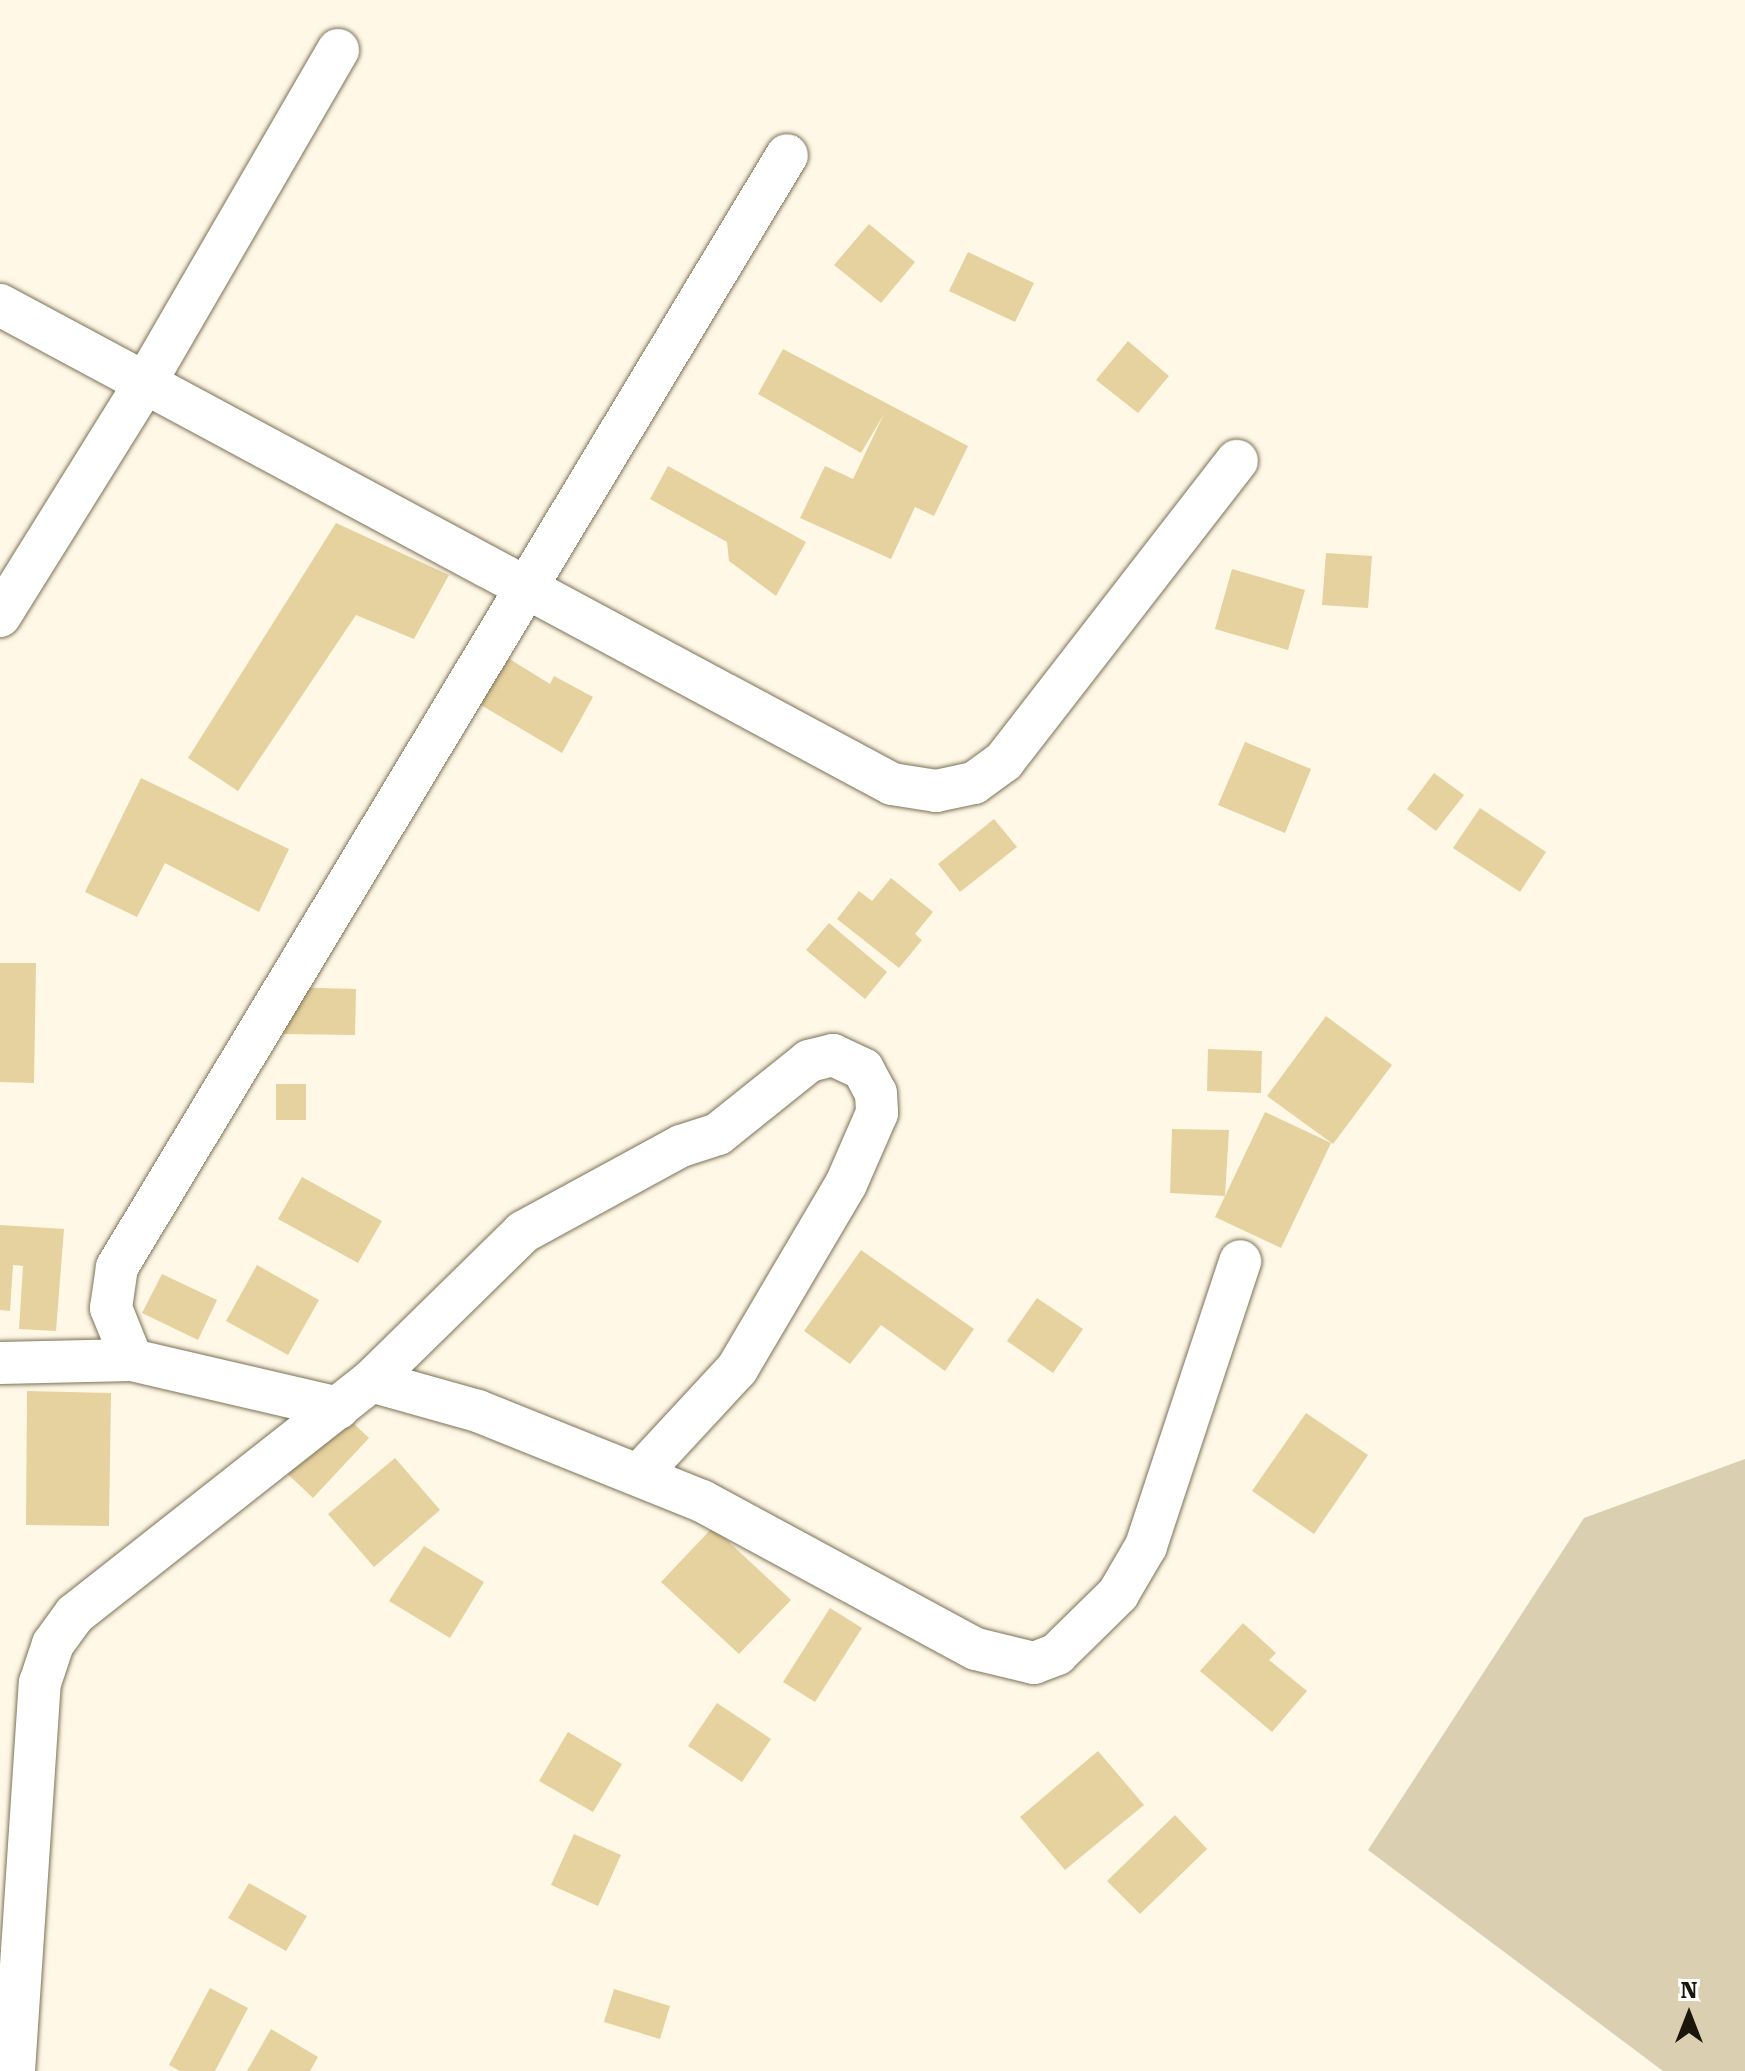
<!DOCTYPE html>
<style>
body{margin:0}
#map{position:relative;width:1745px;height:2071px;overflow:hidden;background:#fff8e6;font-family:"Roboto Serif",serif}
div>[style]{position:absolute}
[style*='--x']{left:calc(var(--x)*1px);top:calc(var(--y)*1px);width:calc(var(--w)*1px);rotate:calc(var(--a)*1deg)}
.green>*{inset:0;background:#dbcfb1}
.building>*{inset:0;background:#e6d29f}
.roads{filter:drop-shadow(0 0 2px #7c7258) drop-shadow(0 0 2px #7c7258)}
.minor>*{height:42px;margin:-21px;padding:0 21px;transform-origin:21px;border-radius:21px;background:#fff}
span{translate:-50% -50%;white-space:nowrap;text-align:center;line-height:1.15;-webkit-text-stroke:6px #fff;paint-order:stroke}
.north{position:absolute;left:1649px;top:1975px;width:80px;height:80px;-webkit-text-stroke:6px #fff;paint-order:stroke;rotate:0deg;font-size:22px;font-weight:700;line-height:32px;text-align:center;color:#1a160c}
.north::after{content:'';display:block;margin:auto;width:28px;height:36px;background:#1a160c;clip-path:polygon(50% 0,100% 100%,50% 72%,0 100%)}
</style>
<div id="map">
<div class="green">
<div style="clip-path:polygon(1745px 1459px,1745px 2071px,1663px 2071px,1368px 1850px,1584px 1518px)"></div>
</div>
<div class="building">
<div style="clip-path:polygon(869px 224px,915px 262px,881px 303px,834px 265px)"></div>
<div style="clip-path:polygon(968px 252px,1034px 283px,1015px 322px,949px 291px)"></div>
<div style="clip-path:polygon(1128px 341px,1169px 376px,1138px 413px,1096px 380px)"></div>
<div style="clip-path:polygon(783px 349px,968px 446px,934px 516px,915px 507px,891px 559px,800px 518px,825px 466px,853px 479px,884px 414px,861px 453px,758px 394px)"></div>
<div style="clip-path:polygon(668px 466px,806px 542px,776px 596px,729px 561px,727px 542px,650px 499px)"></div>
<div style="clip-path:polygon(336px 523px,449px 575px,414px 639px,356px 615px,238px 791px,188px 758px)"></div>
<div style="clip-path:polygon(1326px 553px,1372px 556px,1368px 608px,1322px 605px)"></div>
<div style="clip-path:polygon(1232px 569px,1305px 590px,1288px 650px,1215px 629px)"></div>
<div style="clip-path:polygon(484px 643px,550px 684px,554px 676px,593px 697px,562px 753px,454px 689px)"></div>
<div style="clip-path:polygon(1245px 742px,1311px 769px,1285px 833px,1218px 805px)"></div>
<div style="clip-path:polygon(1434px 773px,1464px 795px,1436px 831px,1407px 809px)"></div>
<div style="clip-path:polygon(141px 778px,289px 849px,259px 912px,165px 863px,137px 917px,85px 892px)"></div>
<div style="clip-path:polygon(1480px 808px,1546px 852px,1520px 892px,1453px 848px)"></div>
<div style="clip-path:polygon(994px 819px,1017px 847px,960px 892px,938px 864px)"></div>
<div style="clip-path:polygon(891px 878px,933px 912px,915px 934px,922px 940px,899px 968px,837px 919px,859px 891px,872px 901px)"></div>
<div style="clip-path:polygon(829px 923px,887px 972px,865px 999px,806px 950px)"></div>
<div style="clip-path:polygon(0 963px,36px 963px,34px 1083px,0 1082px)"></div>
<div style="clip-path:polygon(284px 987px,356px 989px,355px 1035px,284px 1034px)"></div>
<div style="clip-path:polygon(1326px 1016px,1392px 1065px,1333px 1144px,1267px 1096px)"></div>
<div style="clip-path:polygon(1208px 1049px,1262px 1051px,1261px 1093px,1207px 1091px)"></div>
<div style="clip-path:polygon(276px 1084px,306px 1084px,306px 1120px,276px 1120px)"></div>
<div style="clip-path:polygon(1265px 1112px,1331px 1143px,1281px 1248px,1215px 1217px)"></div>
<div style="clip-path:polygon(1172px 1129px,1229px 1130px,1225px 1196px,1170px 1193px)"></div>
<div style="clip-path:polygon(302px 1177px,382px 1221px,358px 1263px,278px 1219px)"></div>
<div style="clip-path:polygon(0 1225px,64px 1229px,56px 1331px,19px 1329px,23px 1266px,13px 1265px,10px 1311px,0 1310px)"></div>
<div style="clip-path:polygon(861px 1250px,974px 1329px,945px 1371px,881px 1325px,850px 1364px,804px 1331px)"></div>
<div style="clip-path:polygon(257px 1265px,319px 1300px,288px 1355px,226px 1321px)"></div>
<div style="clip-path:polygon(162px 1274px,217px 1300px,198px 1340px,142px 1313px)"></div>
<div style="clip-path:polygon(1037px 1298px,1083px 1329px,1053px 1373px,1007px 1341px)"></div>
<div style="clip-path:polygon(27px 1391px,111px 1393px,109px 1526px,26px 1525px)"></div>
<div style="clip-path:polygon(331px 1402px,369px 1438px,313px 1498px,275px 1462px)"></div>
<div style="clip-path:polygon(1306px 1413px,1368px 1455px,1314px 1534px,1252px 1491px)"></div>
<div style="clip-path:polygon(395px 1458px,440px 1510px,374px 1567px,328px 1514px)"></div>
<div style="clip-path:polygon(713px 1527px,791px 1600px,739px 1654px,661px 1582px)"></div>
<div style="clip-path:polygon(424px 1546px,484px 1582px,450px 1638px,389px 1601px)"></div>
<div style="clip-path:polygon(830px 1608px,862px 1628px,815px 1702px,783px 1682px)"></div>
<div style="clip-path:polygon(1243px 1623px,1276px 1653px,1269px 1660px,1307px 1691px,1272px 1732px,1200px 1671px)"></div>
<div style="clip-path:polygon(717px 1703px,771px 1739px,742px 1782px,688px 1746px)"></div>
<div style="clip-path:polygon(568px 1732px,622px 1764px,593px 1812px,539px 1781px)"></div>
<div style="clip-path:polygon(1098px 1751px,1144px 1805px,1065px 1870px,1020px 1817px)"></div>
<div style="clip-path:polygon(1175px 1815px,1207px 1849px,1140px 1914px,1107px 1881px)"></div>
<div style="clip-path:polygon(574px 1834px,621px 1855px,598px 1906px,551px 1885px)"></div>
<div style="clip-path:polygon(249px 1883px,307px 1916px,286px 1951px,228px 1918px)"></div>
<div style="clip-path:polygon(210px 1988px,248px 2008px,215px 2071px,180px 2071px,169px 2065px)"></div>
<div style="clip-path:polygon(614px 1989px,670px 2006px,660px 2039px,604px 2022px)"></div>
<div style="clip-path:polygon(271px 2029px,318px 2057px,310px 2071px,247px 2071px)"></div>
</div>
<div class="roads">
<div class="minor">
<div style="--x:0;--y:305;--w:1012;--a:28.24"></div>
<div style="--x:892;--y:784;--w:45;--a:9"></div>
<div style="--x:936;--y:791;--w:39;--a:-12"></div>
<div style="--x:974;--y:783;--w:37;--a:-36"></div>
<div style="--x:1004;--y:761;--w:380;--a:-52.2"></div>
<div style="--x:0;--y:616;--w:274;--a:-58.1"></div>
<div style="--x:145;--y:383;--w:385;--a:-59.9"></div>
<div style="--x:132;--y:1360;--w:56;--a:-112"></div>
<div style="--x:111;--y:1308;--w:41;--a:-81.7"></div>
<div style="--x:117;--y:1267;--w:1298;--a:-58.93"></div>
<div style="--x:0;--y:1363;--w:132;--a:-1.3"></div>
<div style="--x:132;--y:1360;--w:212;--a:13.1"></div>
<div style="--x:371;--y:1381;--w:111;--a:15.7"></div>
<div style="--x:478;--y:1411;--w:241;--a:21.9"></div>
<div style="--x:702;--y:1501;--w:311;--a:28.4"></div>
<div style="--x:976;--y:1649;--w:60;--a:13.6"></div>
<div style="--x:1034;--y:1663;--w:25;--a:-21"></div>
<div style="--x:1057;--y:1654;--w:86;--a:-44.5"></div>
<div style="--x:1118;--y:1594;--w:56;--a:-59.7"></div>
<div style="--x:1146;--y:1546;--w:300;--a:-71.7"></div>
<div style="--x:14;--y:2071;--w:389;--a:-86.2"></div>
<div style="--x:40;--y:1683;--w:41;--a:-71.6"></div>
<div style="--x:53;--y:1644;--w:37;--a:-54"></div>
<div style="--x:75;--y:1614;--w:377;--a:-38.2"></div>
<div style="--x:371;--y:1381;--w:213;--a:-44.4"></div>
<div style="--x:523;--y:1232;--w:180;--a:-28.6"></div>
<div style="--x:681;--y:1146;--w:39;--a:-18"></div>
<div style="--x:718;--y:1134;--w:117;--a:-38.7"></div>
<div style="--x:809;--y:1061;--w:25;--a:-14"></div>
<div style="--x:833;--y:1055;--w:33;--a:25"></div>
<div style="--x:863;--y:1069;--w:27;--a:62"></div>
<div style="--x:876;--y:1093;--w:20;--a:87"></div>
<div style="--x:877;--y:1113;--w:77;--a:113.6"></div>
<div style="--x:846;--y:1184;--w:215;--a:120.5"></div>
<div style="--x:737;--y:1369;--w:144;--a:132.8"></div>
</div>
</div>
<div class="north">N</div>
</div>
